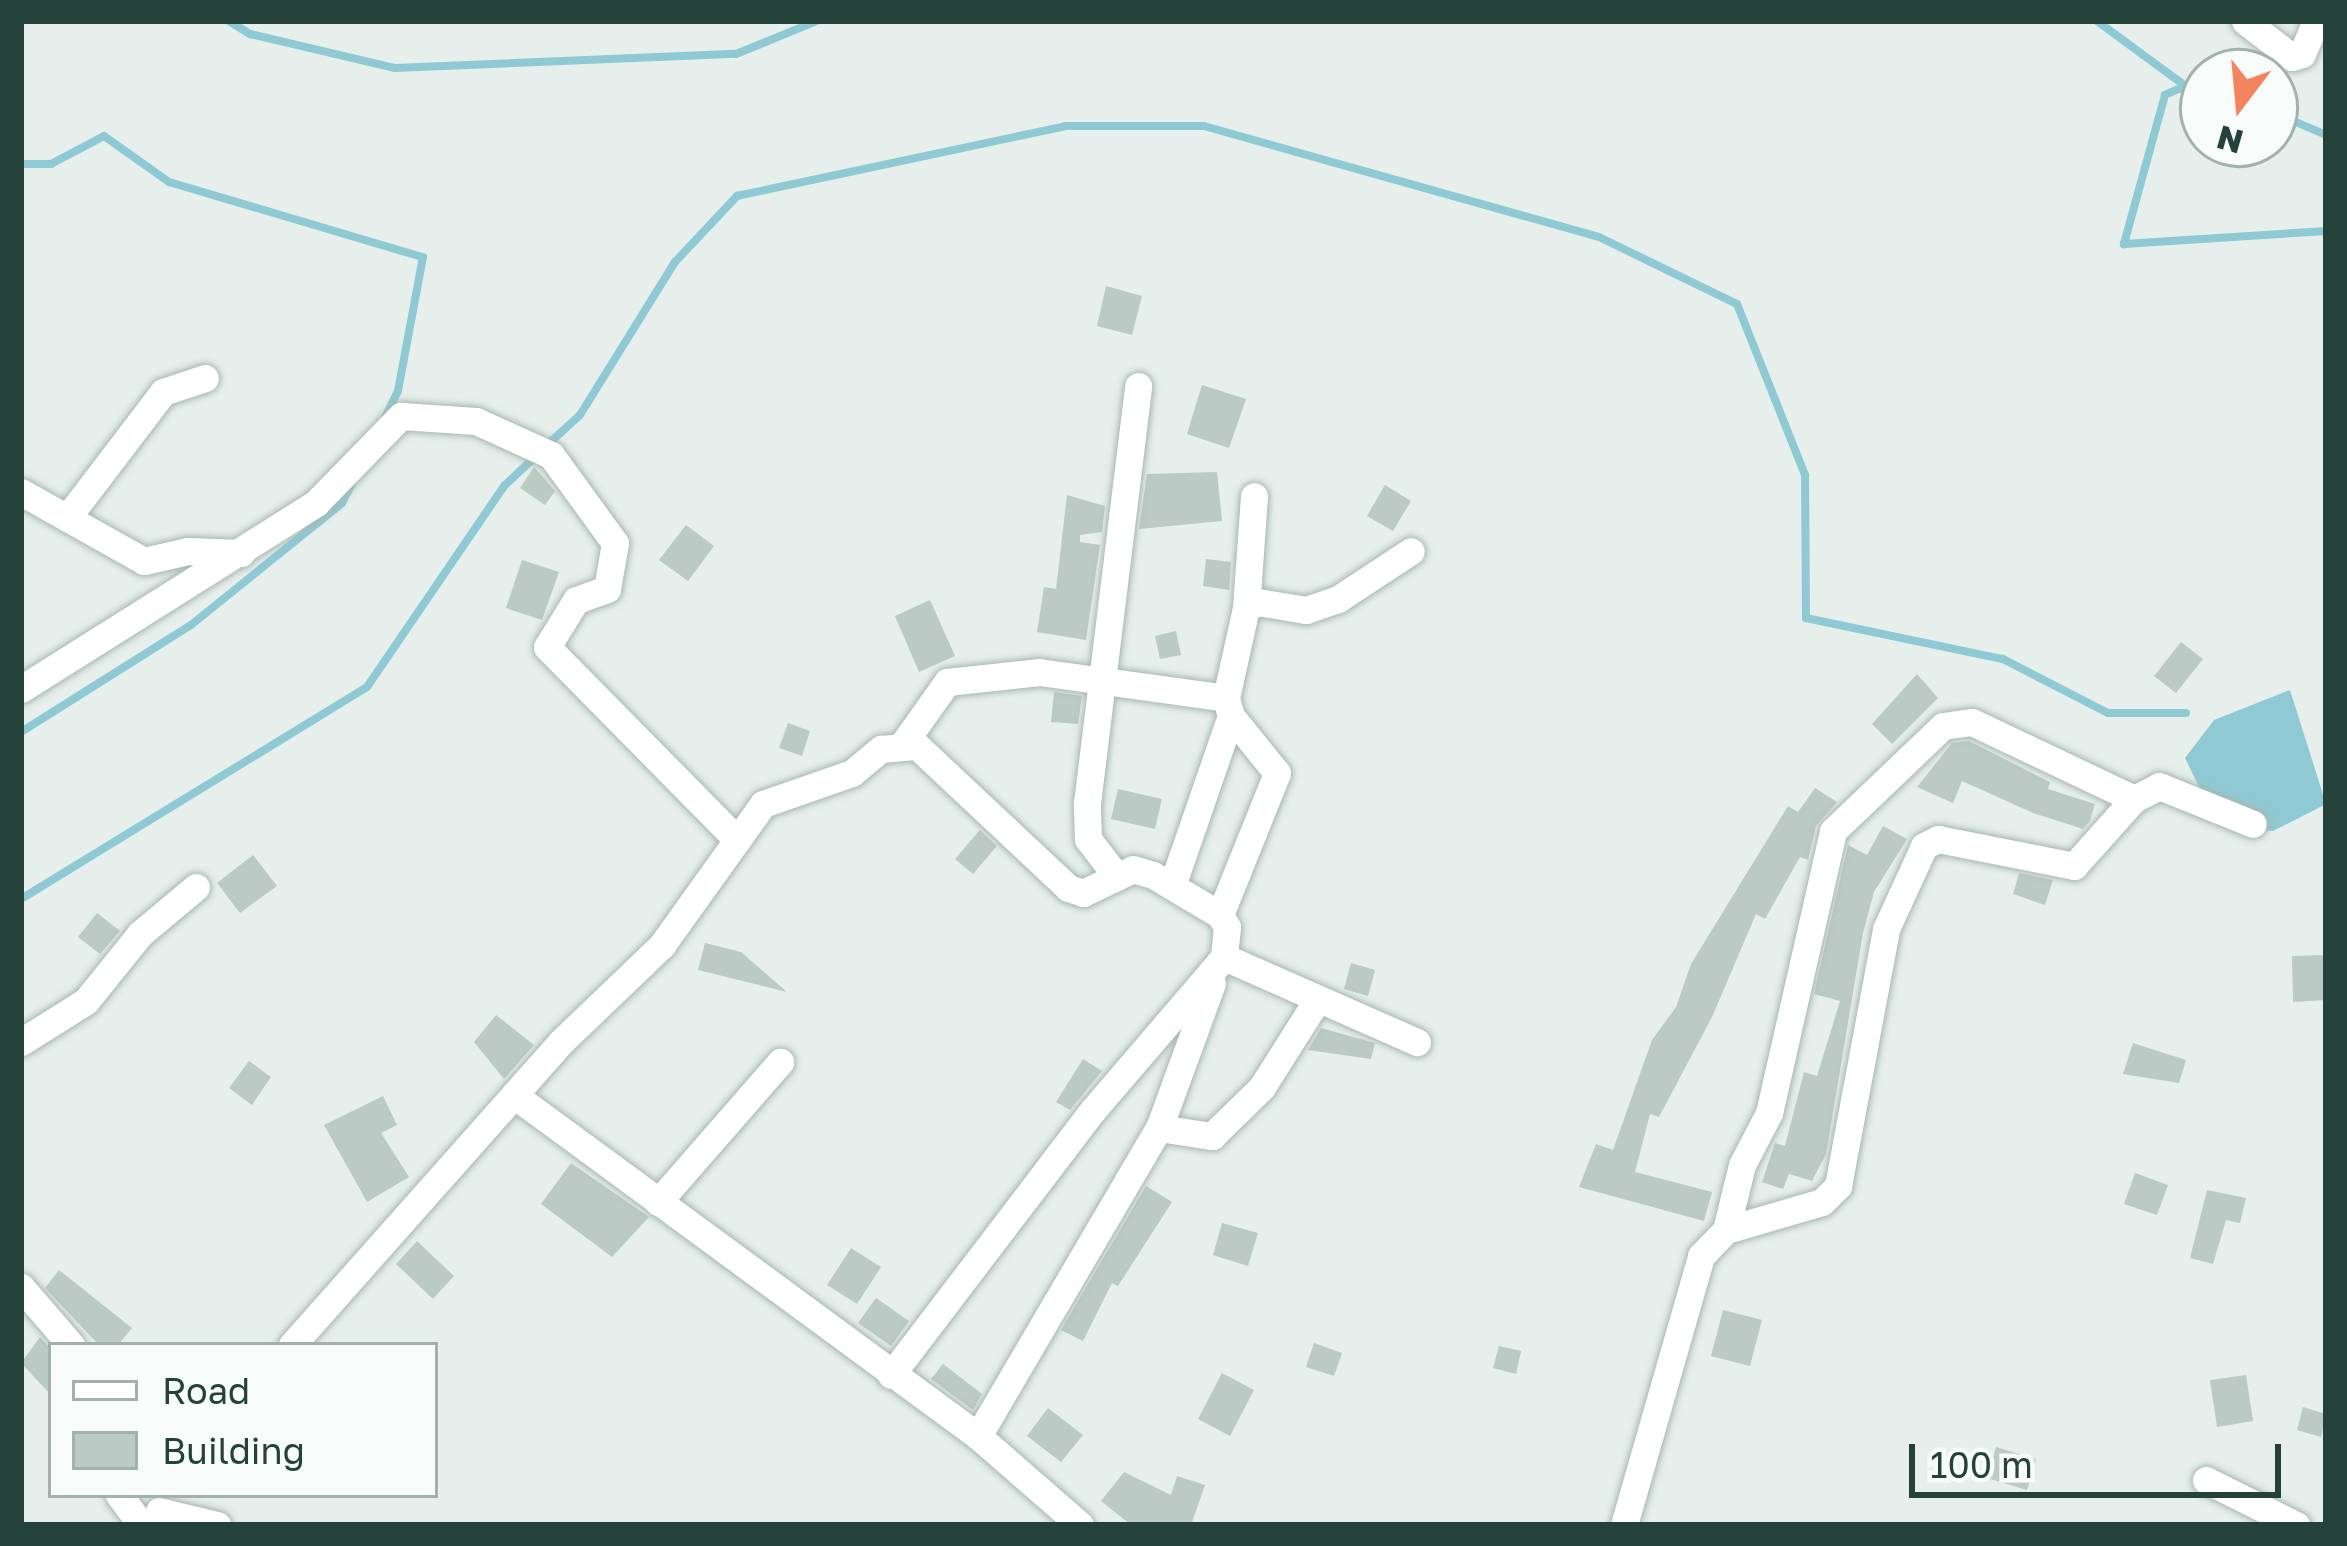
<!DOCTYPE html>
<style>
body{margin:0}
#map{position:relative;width:2347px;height:1546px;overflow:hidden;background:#e6efeb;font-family:"Golos Text",sans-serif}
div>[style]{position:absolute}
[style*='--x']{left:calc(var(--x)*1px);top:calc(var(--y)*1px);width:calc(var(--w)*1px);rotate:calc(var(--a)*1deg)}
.water>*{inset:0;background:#8ec9d4}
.stream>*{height:8px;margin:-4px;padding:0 4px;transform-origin:4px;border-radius:4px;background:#8ec9d4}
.building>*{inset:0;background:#bbcac4}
.roads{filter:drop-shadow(0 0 3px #a8b8b2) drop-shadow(0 0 3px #a8b8b2)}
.minor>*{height:27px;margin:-13.5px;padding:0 13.5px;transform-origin:13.5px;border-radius:13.5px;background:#fff}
span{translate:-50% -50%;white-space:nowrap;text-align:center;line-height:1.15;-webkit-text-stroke:9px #f7fbf9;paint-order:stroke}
.frame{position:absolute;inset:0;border:24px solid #24423a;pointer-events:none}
.legend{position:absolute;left:48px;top:1342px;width:390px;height:156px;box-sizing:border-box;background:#f7fbf9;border:3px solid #a3b1ad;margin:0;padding:15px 21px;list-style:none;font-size:36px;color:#24423a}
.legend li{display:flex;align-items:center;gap:24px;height:60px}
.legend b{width:60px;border:3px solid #a3b1ad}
.north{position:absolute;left:2179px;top:48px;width:120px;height:120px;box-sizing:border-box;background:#f7fbf9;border:3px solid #a3b1ad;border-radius:50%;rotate:196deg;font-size:33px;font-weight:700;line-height:48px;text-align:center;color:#24423a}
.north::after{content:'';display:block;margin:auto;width:42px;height:54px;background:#f4845f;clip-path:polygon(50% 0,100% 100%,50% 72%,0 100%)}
.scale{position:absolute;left:1909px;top:1444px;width:372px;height:54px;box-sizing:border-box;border:6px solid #24423a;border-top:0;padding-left:15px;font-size:36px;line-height:42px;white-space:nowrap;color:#24423a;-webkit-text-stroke:9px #f7fbf9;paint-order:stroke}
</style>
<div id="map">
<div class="water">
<div style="clip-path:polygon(2290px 690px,2326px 804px,2273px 831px,2218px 826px,2185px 758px,2214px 720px)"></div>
</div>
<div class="stream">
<div style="--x:229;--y:21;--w:25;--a:32"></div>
<div style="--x:250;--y:34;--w:149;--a:13.2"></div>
<div style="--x:395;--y:68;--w:341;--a:-2.4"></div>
<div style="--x:736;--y:54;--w:87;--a:-22.2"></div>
<div style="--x:2097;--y:21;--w:108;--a:36.3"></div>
<div style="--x:2203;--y:91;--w:19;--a:-164"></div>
<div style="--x:2185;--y:86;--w:22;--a:156"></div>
<div style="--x:2165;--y:95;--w:155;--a:105.4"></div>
<div style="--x:2124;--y:244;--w:202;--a:-3.7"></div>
<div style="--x:2275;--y:113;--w:56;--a:23.3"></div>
<div style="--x:21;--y:164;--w:30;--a:0"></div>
<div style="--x:51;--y:164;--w:60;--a:-27.8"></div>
<div style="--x:104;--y:136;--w:80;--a:35.3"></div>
<div style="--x:169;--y:182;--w:265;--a:16.5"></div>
<div style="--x:423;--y:257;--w:136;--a:100.6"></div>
<div style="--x:398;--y:391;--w:28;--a:116"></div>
<div style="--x:545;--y:447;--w:47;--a:-42.4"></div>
<div style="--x:580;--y:415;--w:180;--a:-58.2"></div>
<div style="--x:675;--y:262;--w:91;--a:-46.8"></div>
<div style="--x:737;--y:196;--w:335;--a:-12"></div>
<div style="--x:1065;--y:126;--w:139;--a:0"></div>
<div style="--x:1204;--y:126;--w:410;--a:15.7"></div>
<div style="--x:1599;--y:237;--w:153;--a:25.9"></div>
<div style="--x:1737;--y:304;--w:184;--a:68.3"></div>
<div style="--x:1805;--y:475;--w:143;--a:89.6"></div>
<div style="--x:1806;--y:618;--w:201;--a:11.8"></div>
<div style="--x:2003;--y:659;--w:118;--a:27.2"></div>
<div style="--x:2108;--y:713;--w:78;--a:0"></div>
<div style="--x:21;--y:732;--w:201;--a:-32.2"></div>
<div style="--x:191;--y:625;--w:194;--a:-38.9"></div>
<div style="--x:342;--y:503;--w:22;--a:-63"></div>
<div style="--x:21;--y:899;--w:406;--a:-31.5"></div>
<div style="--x:367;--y:687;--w:243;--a:-55.7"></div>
<div style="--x:504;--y:486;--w:41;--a:-43"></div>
</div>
<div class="building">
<div style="clip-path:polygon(1106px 286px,1142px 296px,1132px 335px,1097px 326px)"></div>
<div style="clip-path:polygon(1202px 385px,1246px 399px,1229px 448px,1187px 434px)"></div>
<div style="clip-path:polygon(534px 467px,555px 491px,545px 505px,520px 488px)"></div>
<div style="clip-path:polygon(1217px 472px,1222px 521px,1139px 529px,1147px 474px)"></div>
<div style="clip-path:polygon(1385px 485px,1411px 501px,1393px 531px,1367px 516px)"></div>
<div style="clip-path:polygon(1067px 495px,1105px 506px,1102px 532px,1080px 535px,1080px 542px,1100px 545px,1086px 640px,1037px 632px,1044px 587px,1056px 589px)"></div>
<div style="clip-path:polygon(686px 525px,714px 546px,688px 581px,659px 560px)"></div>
<div style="clip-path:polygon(1206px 559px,1231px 562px,1229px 590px,1203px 586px)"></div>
<div style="clip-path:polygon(522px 560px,559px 572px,542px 620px,506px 608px)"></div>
<div style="clip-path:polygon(930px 600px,955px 656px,919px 672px,895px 616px)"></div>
<div style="clip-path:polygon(1176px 631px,1181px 655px,1160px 659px,1155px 636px)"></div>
<div style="clip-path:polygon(2181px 642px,2203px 659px,2176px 693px,2154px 676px)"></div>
<div style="clip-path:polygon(1917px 674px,1938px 698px,1892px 744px,1872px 724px)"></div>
<div style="clip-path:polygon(1054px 692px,1082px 696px,1078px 724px,1051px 722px)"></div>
<div style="clip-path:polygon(788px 723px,810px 731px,802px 756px,779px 748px)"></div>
<div style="clip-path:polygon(1969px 741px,2050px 782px,2048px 789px,2095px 804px,2090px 821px,2083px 829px,2033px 813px,1962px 781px,1953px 803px,1917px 787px,1952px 743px)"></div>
<div style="clip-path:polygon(1815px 788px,1837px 802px,1816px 826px,1808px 860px,1800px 857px,1765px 919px,1756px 914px,1712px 1017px,1659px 1117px,1650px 1114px,1635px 1172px,1712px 1192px,1704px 1221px,1579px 1187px,1596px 1144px,1613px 1150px,1652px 1040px,1676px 1007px,1691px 964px,1788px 806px,1798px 812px)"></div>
<div style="clip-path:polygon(1118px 789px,1162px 799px,1155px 829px,1111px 819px)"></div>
<div style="clip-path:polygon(1883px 826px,1907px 839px,1874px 892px,1863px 933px,1826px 1154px,1812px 1181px,1789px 1174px,1783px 1189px,1762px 1182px,1775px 1143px,1785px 1146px,1804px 1072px,1817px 1076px,1840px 1001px,1814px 994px,1848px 845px,1867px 855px)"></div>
<div style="clip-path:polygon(980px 830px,997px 846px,973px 874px,955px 859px)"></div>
<div style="clip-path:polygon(253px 855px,277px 886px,240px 913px,217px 883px)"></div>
<div style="clip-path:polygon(2019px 873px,2053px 880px,2045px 905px,2013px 894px)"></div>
<div style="clip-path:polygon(97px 913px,120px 931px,100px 954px,78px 937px)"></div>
<div style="clip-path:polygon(705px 943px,741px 952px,787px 992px,698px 970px)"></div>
<div style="clip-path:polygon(2326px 955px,2326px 1000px,2293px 1002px,2292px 956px)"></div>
<div style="clip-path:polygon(1351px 963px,1375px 970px,1368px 996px,1344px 989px)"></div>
<div style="clip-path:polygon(496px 1015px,534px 1045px,504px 1079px,474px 1042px)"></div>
<div style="clip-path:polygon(1321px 1028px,1375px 1043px,1371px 1059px,1308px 1050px)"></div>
<div style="clip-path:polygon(2133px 1043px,2186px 1060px,2179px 1083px,2123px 1074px)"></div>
<div style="clip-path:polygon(1083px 1059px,1102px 1071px,1070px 1110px,1056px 1102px)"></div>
<div style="clip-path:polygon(249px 1061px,271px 1077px,252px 1105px,229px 1088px)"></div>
<div style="clip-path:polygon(383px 1096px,397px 1125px,381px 1133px,409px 1177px,367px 1202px,324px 1125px)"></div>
<div style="clip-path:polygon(571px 1163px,649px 1217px,612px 1257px,541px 1204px)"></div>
<div style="clip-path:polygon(2135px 1173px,2168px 1185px,2157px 1215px,2124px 1204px)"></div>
<div style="clip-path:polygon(1146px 1186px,1172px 1202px,1118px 1286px,1112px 1283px,1083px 1341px,1061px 1330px)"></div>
<div style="clip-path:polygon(2207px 1190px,2246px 1198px,2240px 1223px,2226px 1220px,2213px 1264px,2190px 1258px)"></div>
<div style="clip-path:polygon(1222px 1223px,1258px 1233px,1248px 1266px,1213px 1255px)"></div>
<div style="clip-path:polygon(417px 1241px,454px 1276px,433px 1299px,396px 1264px)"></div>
<div style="clip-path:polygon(851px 1248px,881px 1267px,857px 1304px,827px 1285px)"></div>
<div style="clip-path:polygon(59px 1270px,132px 1328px,118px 1345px,99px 1345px,45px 1288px)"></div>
<div style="clip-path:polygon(876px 1298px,909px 1321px,891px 1346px,858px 1323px)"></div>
<div style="clip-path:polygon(1723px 1310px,1762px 1320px,1750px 1366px,1711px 1356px)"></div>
<div style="clip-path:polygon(40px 1337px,51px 1349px,51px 1395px,21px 1363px)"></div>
<div style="clip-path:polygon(1314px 1343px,1342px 1353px,1334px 1376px,1306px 1367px)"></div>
<div style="clip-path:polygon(1499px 1346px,1521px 1351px,1516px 1374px,1493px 1368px)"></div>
<div style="clip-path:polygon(943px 1364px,982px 1394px,973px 1410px,931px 1379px)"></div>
<div style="clip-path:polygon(1222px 1373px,1254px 1390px,1230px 1436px,1198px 1419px)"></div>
<div style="clip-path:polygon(2246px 1375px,2253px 1421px,2217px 1427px,2210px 1380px)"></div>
<div style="clip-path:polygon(2303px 1407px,2326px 1414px,2321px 1437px,2297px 1430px)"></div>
<div style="clip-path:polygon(1048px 1408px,1083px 1435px,1061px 1462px,1027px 1436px)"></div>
<div style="clip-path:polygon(1996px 1447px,2036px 1459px,2027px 1490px,1987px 1478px)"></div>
<div style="clip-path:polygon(1124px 1472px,1171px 1495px,1177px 1476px,1205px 1485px,1191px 1525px,1131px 1525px,1101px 1501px)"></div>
</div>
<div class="roads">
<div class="minor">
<div style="--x:2245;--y:21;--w:59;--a:37.5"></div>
<div style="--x:2292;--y:57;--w:10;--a:-17"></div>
<div style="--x:2302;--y:54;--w:36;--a:-67"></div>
<div style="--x:21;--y:492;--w:141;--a:29.3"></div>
<div style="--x:144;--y:561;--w:45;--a:-12.8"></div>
<div style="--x:188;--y:551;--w:53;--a:2.2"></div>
<div style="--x:67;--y:518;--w:158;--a:-52.7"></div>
<div style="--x:163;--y:392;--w:44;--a:-18.4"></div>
<div style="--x:1246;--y:608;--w:112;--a:-85.9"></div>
<div style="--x:21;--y:689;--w:349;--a:-32.2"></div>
<div style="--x:316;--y:503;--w:122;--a:-45.7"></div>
<div style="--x:401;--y:416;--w:75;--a:3.8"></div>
<div style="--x:476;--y:421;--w:82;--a:24.4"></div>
<div style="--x:551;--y:455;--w:109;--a:54"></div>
<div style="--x:615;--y:543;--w:47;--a:99.9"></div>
<div style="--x:607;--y:589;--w:33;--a:160"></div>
<div style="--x:576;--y:600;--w:55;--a:121.7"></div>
<div style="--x:547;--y:647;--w:271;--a:45.4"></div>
<div style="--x:903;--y:744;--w:76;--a:-54.6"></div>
<div style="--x:947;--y:682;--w:93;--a:-6.2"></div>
<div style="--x:1039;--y:672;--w:189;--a:7.9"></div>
<div style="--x:1117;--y:877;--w:48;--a:-127.3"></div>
<div style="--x:1088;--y:839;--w:36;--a:-92"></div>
<div style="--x:1087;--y:803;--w:420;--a:-83"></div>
<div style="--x:1172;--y:886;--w:180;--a:-70.9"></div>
<div style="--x:1220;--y:915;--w:153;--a:-68.1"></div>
<div style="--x:1277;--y:773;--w:73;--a:-128.9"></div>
<div style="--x:1231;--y:716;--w:19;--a:-106"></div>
<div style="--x:1226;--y:698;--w:92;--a:-77.5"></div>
<div style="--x:1246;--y:608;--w:13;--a:-27"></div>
<div style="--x:1258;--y:602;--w:49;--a:9.5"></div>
<div style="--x:1306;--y:610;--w:34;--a:-19"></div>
<div style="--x:1338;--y:599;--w:87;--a:-33.3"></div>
<div style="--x:21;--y:1042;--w:77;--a:-32.2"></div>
<div style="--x:86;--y:1001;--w:86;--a:-51.1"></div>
<div style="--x:140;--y:934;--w:73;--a:-40"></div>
<div style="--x:514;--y:1095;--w:576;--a:36.31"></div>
<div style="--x:978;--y:1436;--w:135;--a:41.1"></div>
<div style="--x:1159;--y:1128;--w:154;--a:-69.9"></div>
<div style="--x:658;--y:1202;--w:186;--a:-48.9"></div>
<div style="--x:1726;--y:1230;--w:67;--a:-76.2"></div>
<div style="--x:1742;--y:1165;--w:59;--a:-62.6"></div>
<div style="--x:1769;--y:1113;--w:289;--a:-77.2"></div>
<div style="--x:1833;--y:831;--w:152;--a:-43.7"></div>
<div style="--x:1943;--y:726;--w:29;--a:-8"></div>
<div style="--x:1972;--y:722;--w:179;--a:25.4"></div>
<div style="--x:21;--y:1287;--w:77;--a:49.2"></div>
<div style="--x:292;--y:1345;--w:407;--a:-48.4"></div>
<div style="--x:562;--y:1041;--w:139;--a:-43.8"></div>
<div style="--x:662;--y:945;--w:173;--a:-54.4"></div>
<div style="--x:763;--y:804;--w:94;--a:-19.2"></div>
<div style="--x:852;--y:773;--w:38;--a:-40"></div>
<div style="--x:881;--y:749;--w:36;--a:-5"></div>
<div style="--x:917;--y:746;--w:207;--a:43.2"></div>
<div style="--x:1068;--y:888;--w:16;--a:18"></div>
<div style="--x:1083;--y:893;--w:55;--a:-25.6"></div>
<div style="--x:1133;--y:869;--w:21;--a:17"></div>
<div style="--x:1153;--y:875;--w:78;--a:30.8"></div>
<div style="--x:1220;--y:915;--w:14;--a:60"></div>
<div style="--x:1227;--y:927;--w:30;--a:96"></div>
<div style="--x:1224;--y:957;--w:211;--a:23.8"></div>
<div style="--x:891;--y:1375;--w:333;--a:-52.7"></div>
<div style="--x:1093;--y:1110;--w:201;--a:-49.4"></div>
<div style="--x:978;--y:1436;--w:357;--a:-59.6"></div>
<div style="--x:1159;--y:1128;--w:54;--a:8.6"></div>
<div style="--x:1212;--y:1136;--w:70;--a:-44.4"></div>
<div style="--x:1262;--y:1087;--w:103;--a:-57.7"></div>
<div style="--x:2206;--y:1480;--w:101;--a:26.6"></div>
<div style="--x:119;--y:1495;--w:38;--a:53"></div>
<div style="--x:159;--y:1511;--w:60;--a:13.6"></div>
<div style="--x:1624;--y:1525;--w:280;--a:-74"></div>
<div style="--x:1701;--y:1256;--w:36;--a:-46"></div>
<div style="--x:1726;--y:1230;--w:100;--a:-16.3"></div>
<div style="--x:1822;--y:1202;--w:23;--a:-45"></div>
<div style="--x:1838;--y:1186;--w:261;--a:-79.4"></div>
<div style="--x:1886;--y:929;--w:91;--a:-65.4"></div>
<div style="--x:1924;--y:846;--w:16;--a:-27"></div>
<div style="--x:1938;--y:839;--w:139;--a:11.2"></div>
<div style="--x:2074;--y:866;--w:90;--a:-48.2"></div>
<div style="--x:2134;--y:799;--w:28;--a:-27"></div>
<div style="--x:2159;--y:786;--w:101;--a:22"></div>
</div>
</div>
<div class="frame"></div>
<ul class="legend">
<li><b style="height:15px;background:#fff"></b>Road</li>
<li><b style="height:33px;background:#bbcac4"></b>Building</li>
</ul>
<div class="north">N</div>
<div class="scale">100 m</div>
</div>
